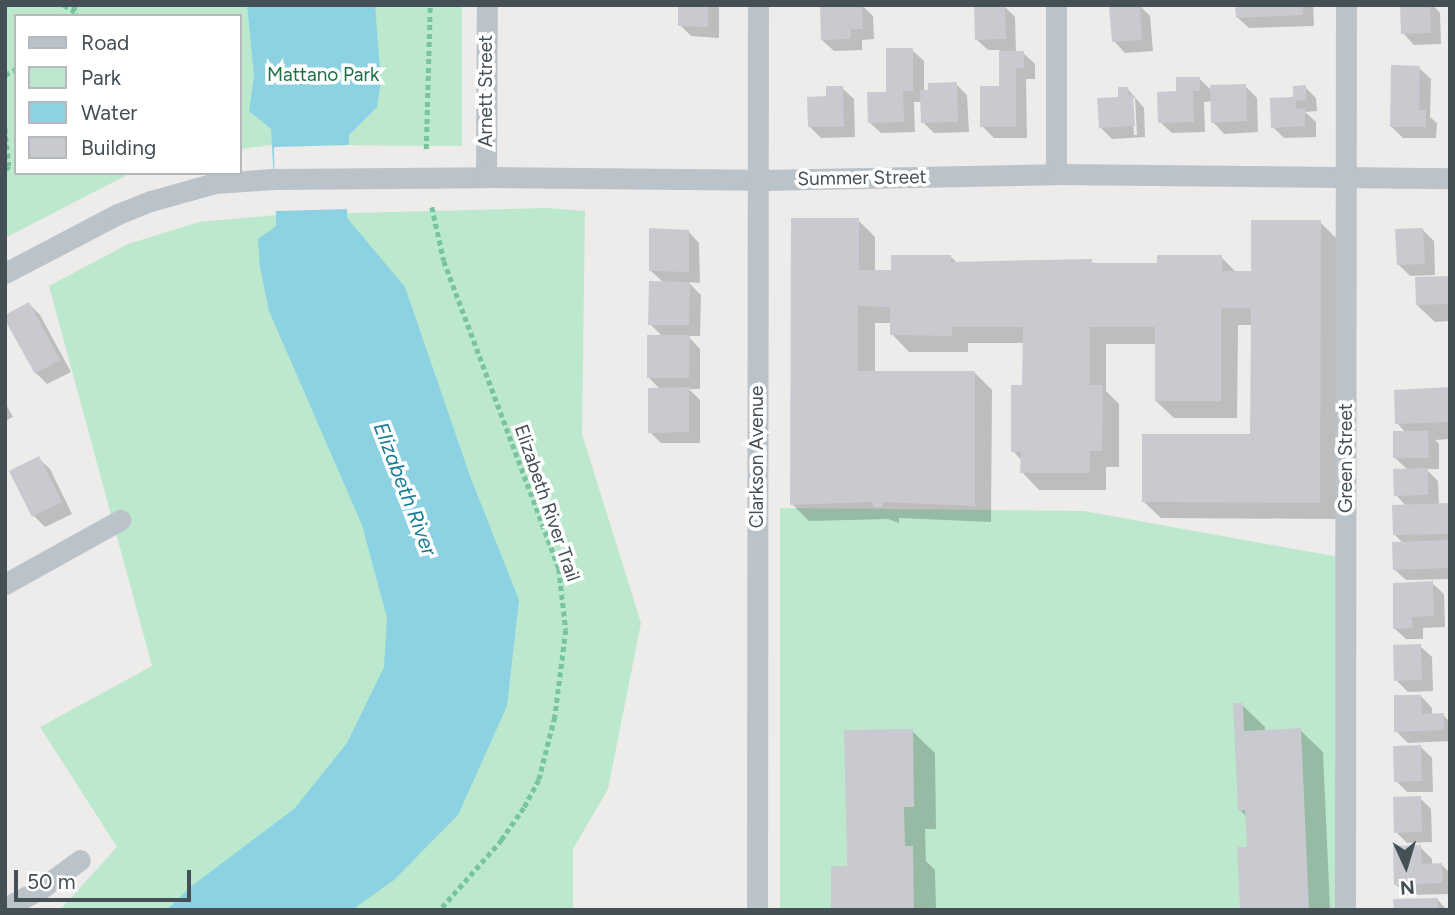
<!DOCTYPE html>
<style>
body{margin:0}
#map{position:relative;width:1455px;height:915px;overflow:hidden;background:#eeebeb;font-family:Figtree,sans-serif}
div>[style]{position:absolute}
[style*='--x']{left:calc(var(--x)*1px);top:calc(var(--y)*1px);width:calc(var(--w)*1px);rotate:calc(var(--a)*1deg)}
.green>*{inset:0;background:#bce9cd}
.water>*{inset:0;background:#8cd2e3}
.pier>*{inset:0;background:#eeebeb}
.shadow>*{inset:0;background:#0003}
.building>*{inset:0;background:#c8cad0}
.path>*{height:4.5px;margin-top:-2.25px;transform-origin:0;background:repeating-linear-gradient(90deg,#77c49d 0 5px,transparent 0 8.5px)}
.street>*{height:21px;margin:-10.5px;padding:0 10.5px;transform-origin:10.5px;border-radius:10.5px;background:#bac3ca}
span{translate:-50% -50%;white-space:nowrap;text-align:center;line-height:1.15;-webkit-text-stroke:7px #fff;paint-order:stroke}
.park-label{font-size:19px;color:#1e7046}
.street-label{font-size:19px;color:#454f56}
.water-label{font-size:21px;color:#187e97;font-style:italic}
.frame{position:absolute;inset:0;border:7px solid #454f56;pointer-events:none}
.legend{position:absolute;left:14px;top:14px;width:228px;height:161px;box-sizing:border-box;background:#fff;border:2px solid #b5b9bb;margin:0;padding:9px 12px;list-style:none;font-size:21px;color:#454f56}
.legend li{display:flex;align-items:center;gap:14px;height:35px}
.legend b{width:35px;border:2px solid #b5b9bb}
.north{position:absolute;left:1371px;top:831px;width:70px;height:70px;-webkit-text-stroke:5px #fff;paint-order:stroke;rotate:176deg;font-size:19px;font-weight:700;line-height:28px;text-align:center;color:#454f56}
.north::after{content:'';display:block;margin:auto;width:24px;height:32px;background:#454f56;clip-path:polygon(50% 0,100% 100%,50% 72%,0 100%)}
.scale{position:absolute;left:14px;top:870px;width:177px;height:32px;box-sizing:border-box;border:4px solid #454f56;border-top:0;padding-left:9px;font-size:21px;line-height:24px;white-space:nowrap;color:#454f56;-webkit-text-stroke:5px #fff;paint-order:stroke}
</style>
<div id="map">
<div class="green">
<div style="clip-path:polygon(5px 5px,462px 5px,462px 146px,272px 145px,240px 149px,240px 16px,16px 16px,16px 173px,136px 173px,127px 175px,5px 238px)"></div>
<div style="clip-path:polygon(547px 208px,585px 211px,582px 434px,641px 623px,608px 789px,573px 849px,573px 910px,60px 910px,117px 847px,40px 727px,152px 666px,49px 286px,128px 244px,199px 222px,276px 215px)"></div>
<div style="clip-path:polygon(780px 508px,1084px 511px,1339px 557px,1340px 910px,780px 910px)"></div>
</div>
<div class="water">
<div style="clip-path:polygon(247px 5px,375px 5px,381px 81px,377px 107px,349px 135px,347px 218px,405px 287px,470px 476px,519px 600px,507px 706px,458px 815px,394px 880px,352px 910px,167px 910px,189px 888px,294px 809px,347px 743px,384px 667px,387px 618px,362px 525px,269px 311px,260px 267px,258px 239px,276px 226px,276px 215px,271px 129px,249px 111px,254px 76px)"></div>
</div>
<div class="pier">
<div style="clip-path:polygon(352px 145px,351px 209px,275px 211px,274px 147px)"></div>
</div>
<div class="shadow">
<div style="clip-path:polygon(680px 5px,719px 5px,719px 38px,691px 36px,680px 25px)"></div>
<div style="clip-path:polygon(862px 5px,873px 16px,874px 39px,862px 40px,862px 50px,834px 51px,822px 40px,821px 6px)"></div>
<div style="clip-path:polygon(1139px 5px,1150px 16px,1153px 51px,1125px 53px,1114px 41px)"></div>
<div style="clip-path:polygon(1237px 5px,1313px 5px,1314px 26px,1249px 28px,1237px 17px)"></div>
<div style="clip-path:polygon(1402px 5px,1433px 5px,1440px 13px,1441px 44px,1414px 45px,1403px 33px)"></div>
<div style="clip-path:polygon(1004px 6px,1015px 17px,1016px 53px,1023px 53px,1035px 64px,1035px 79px,1026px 79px,1027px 138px,994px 138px,982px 126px,1001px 88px,1000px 50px,988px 50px,976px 39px)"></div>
<div style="clip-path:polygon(912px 50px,924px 61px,924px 92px,956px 84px,967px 95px,969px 132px,934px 133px,923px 122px,922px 102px,914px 102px,915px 132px,881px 133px,869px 122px)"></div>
<div style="clip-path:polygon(1419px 68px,1431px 79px,1430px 117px,1437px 123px,1436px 138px,1403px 138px,1391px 126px)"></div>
<div style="clip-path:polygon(1199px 78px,1212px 91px,1245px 86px,1257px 98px,1258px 132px,1224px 134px,1213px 122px,1212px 101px,1204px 102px,1205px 132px,1172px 133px,1160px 122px,1178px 93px)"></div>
<div style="clip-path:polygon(1305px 87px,1316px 98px,1317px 111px,1305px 112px,1316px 122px,1316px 137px,1284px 138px,1273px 127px)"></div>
<div style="clip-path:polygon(842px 88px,854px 99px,855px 137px,821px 138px,810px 127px,828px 98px)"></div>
<div style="clip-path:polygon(evenodd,1127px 88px,1144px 108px,1145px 137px,1112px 139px,1101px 128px,1127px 88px,1131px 98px,1135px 98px,1137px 135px,1134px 135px,1131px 98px)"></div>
<div style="clip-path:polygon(858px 220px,875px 237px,875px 272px,893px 272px,951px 257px,958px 264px,1091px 261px,1095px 265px,1158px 265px,1221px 257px,1237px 273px,1252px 273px,1320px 222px,1337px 239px,1336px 519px,1161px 518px,1143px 501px,1252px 436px,1252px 325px,1238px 325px,1237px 418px,1174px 418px,1156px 401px,1157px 344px,1106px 344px,1106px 391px,1119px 404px,1119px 467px,1106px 467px,1106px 490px,1039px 490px,1022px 472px,1022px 461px,1013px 451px,1024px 387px,1024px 343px,968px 343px,968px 352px,909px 352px,892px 334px,892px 323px,875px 323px,875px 373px,975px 373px,992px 390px,991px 522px,899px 518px,899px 523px,888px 519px,809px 521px,792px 504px)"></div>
<div style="clip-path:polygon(1423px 230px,1434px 241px,1435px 275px,1410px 276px,1398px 264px)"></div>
<div style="clip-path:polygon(688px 231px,699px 243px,700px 283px,688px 282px,701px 295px,700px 336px,688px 336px,700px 349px,700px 389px,689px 389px,700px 400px,700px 443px,661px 443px,650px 432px,661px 390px,649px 378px,663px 337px,650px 324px,664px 283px,650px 270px)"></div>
<div style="clip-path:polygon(1450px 278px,1450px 321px,1435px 322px,1417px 305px)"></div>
<div style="clip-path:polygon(29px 304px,40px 315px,71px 372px,47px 384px,36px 373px)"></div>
<div style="clip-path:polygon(1450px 389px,1450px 439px,1435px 440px,1439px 444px,1439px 469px,1426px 469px,1438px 481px,1439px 506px,1450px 505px,1450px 579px,1406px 580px,1394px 569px,1403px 543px,1395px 535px,1407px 507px,1396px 495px,1408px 470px,1395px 458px,1406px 433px,1397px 423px)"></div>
<div style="clip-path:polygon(5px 403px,13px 417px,5px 421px)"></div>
<div style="clip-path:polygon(38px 458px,50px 469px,72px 514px,45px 527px,34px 516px)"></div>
<div style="clip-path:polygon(1432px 583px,1444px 594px,1445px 627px,1423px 628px,1423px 639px,1406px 639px,1394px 628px)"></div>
<div style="clip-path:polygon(1420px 646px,1432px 657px,1433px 691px,1408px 692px,1396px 680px)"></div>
<div style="clip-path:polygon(1421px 696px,1432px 708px,1432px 715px,1443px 715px,1450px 722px,1450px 741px,1408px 743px,1396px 731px)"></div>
<div style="clip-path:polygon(1242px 705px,1265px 727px,1265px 731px,1300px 730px,1323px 752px,1330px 910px,1241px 910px,1249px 848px,1247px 817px,1240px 810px)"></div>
<div style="clip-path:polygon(912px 731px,935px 753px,936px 829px,925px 829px,926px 861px,935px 870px,936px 910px,835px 910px,849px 868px)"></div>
<div style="clip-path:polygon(1421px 747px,1432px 758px,1433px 792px,1407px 792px,1396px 781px)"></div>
<div style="clip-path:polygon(1420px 798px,1431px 809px,1432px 842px,1407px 843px,1396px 832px)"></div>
<div style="clip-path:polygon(1420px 847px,1432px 859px,1432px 865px,1442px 865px,1450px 873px,1450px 894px,1407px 895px,1395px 884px)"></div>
<div style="clip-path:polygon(1437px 899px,1447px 910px,1395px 910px)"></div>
</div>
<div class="building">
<div style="clip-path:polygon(678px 5px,708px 5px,708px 27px,678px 26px)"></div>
<div style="clip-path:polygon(820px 5px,862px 5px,863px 29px,851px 29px,851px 39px,821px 40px)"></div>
<div style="clip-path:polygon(974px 5px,1005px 5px,1006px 39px,975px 40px)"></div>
<div style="clip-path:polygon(1140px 5px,1142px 40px,1112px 42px,1109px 6px)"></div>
<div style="clip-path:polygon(1235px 5px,1303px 5px,1303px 15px,1236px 18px)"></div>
<div style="clip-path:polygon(1400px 5px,1430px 5px,1431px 33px,1401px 34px)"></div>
<div style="clip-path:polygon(886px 48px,913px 48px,913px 91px,903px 91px,904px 122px,868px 123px,867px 92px,886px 92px)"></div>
<div style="clip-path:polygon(999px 51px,1024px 51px,1024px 68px,1016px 68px,1016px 127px,980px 127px,980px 86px,999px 86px)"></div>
<div style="clip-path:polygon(1391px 65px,1420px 66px,1419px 110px,1426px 110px,1426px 127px,1390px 127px)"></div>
<div style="clip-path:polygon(1176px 77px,1200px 77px,1200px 91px,1193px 91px,1194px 122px,1158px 123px,1157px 92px,1176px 91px)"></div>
<div style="clip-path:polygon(957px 82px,958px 122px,921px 123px,920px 90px,928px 90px,928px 83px)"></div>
<div style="clip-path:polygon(1246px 84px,1247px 121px,1211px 123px,1210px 85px)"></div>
<div style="clip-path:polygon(1306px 85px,1306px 100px,1296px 101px,1296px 109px,1305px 108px,1305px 126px,1271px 128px,1270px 98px,1293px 97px,1293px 86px)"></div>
<div style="clip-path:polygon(826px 86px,843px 86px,844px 127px,808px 127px,807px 97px,826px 96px)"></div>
<div style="clip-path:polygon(1118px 87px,1128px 87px,1129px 95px,1133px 95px,1135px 126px,1099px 128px,1097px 98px,1118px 97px)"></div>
<div style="clip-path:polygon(791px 218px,859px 218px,859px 270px,891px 270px,891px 255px,951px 255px,951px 262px,1092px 259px,1092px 263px,1157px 263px,1157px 255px,1222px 255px,1222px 271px,1251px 271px,1251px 220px,1321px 220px,1320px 503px,1142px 502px,1142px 434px,1250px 434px,1251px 308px,1221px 308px,1221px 401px,1155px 401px,1155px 327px,1090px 327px,1090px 385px,1103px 385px,1102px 451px,1090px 451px,1090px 473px,1020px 473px,1021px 452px,1011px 452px,1011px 385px,1022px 385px,1023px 327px,952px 327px,952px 336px,890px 335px,890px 307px,858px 306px,858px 371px,975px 371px,975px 506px,883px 502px,883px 507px,873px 507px,873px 502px,790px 505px)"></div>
<div style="clip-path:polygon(649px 228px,689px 230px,689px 272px,649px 271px)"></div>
<div style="clip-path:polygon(1423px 228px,1425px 264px,1397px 265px,1395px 229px)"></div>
<div style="clip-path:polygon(1450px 276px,1450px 304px,1416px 305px,1415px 277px)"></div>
<div style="clip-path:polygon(649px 281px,690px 282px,689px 325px,648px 325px)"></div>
<div style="clip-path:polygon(29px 302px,60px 360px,35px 374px,5px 320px,5px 315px)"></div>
<div style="clip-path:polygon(647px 335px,690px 335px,689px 378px,647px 378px)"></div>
<div style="clip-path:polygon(689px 387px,689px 432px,648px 433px,648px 388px)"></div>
<div style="clip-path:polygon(1450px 387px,1450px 422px,1395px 424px,1394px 390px)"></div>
<div style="clip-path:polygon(1393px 431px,1428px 431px,1429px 458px,1393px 458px)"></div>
<div style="clip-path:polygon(39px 456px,62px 502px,32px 517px,9px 471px)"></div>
<div style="clip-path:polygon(1428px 468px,1428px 495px,1394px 496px,1393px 469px)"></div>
<div style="clip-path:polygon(1450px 503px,1450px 534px,1393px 535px,1392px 505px)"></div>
<div style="clip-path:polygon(1450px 540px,1450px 568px,1393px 570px,1392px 542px)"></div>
<div style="clip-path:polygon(1433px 581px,1434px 616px,1412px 617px,1413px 628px,1393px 629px,1393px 583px)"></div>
<div style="clip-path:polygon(1421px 644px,1422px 680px,1394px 681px,1393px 645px)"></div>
<div style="clip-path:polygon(1394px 695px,1421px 695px,1422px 714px,1444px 713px,1444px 730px,1394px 732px)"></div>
<div style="clip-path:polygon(1233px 703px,1243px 703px,1244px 731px,1301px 728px,1309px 910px,1240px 910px,1237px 847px,1247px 847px,1245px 810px,1238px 811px)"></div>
<div style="clip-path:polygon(913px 729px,914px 807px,904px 807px,905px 846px,913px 846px,914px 910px,831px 909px,831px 866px,847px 866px,844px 730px)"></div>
<div style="clip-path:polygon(1421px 745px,1422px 781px,1394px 782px,1393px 746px)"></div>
<div style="clip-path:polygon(1421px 796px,1422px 832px,1394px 833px,1393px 797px)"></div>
<div style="clip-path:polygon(1421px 845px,1422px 864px,1442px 863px,1443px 883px,1394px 885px,1393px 846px)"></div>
<div style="clip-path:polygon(1437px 898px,1438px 910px,1394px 910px,1393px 899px)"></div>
</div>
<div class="path">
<div style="--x:64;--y:5;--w:13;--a:32"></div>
<div style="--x:74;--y:5;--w:11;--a:80"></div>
<div style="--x:5;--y:75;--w:13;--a:-29"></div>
<div style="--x:5;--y:128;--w:38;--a:84"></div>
<div style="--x:9;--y:166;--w:7;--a:124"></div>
<div style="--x:426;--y:149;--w:144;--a:-88.4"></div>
<div style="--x:142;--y:173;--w:1;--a:90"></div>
<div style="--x:432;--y:207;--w:55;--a:77.5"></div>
<div style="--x:444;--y:261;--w:329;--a:69.5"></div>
<div style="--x:559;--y:569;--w:61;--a:83.5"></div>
<div style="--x:566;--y:630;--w:88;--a:97.2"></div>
<div style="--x:555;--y:717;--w:65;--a:104.3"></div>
<div style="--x:539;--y:780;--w:32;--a:118"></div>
<div style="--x:524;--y:808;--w:39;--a:125"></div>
<div style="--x:502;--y:840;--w:94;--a:131.5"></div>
</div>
<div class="street">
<div style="--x:1056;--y:174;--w:169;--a:-90"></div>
<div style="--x:486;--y:177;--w:172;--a:-89.7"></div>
<div style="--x:5;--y:273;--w:127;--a:-27.6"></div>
<div style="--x:118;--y:214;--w:35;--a:-22"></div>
<div style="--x:151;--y:201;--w:66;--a:-15.7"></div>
<div style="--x:215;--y:183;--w:59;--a:-3.9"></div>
<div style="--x:274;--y:179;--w:212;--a:-0.5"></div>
<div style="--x:486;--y:177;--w:270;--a:0.6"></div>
<div style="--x:756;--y:180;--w:300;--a:-1.1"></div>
<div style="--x:1056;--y:174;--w:394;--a:0.6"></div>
<div style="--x:5;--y:584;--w:132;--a:-29.1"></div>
<div style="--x:5;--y:908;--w:42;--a:-28.4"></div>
<div style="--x:42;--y:888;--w:47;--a:-36.4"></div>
<div style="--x:757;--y:910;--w:905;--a:-89.94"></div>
<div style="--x:1345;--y:910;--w:905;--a:-89.94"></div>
</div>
<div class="park-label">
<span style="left:323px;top:75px">Mattano Park</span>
</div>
<div class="street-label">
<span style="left:486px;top:91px;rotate:-90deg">Arnett Street</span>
<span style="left:862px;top:178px;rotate:-1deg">Summer Street</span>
<span style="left:757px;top:457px;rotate:-90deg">Clarkson Avenue</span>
<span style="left:1346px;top:458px;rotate:-90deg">Green Street</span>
<span style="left:547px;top:503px;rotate:71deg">Elizabeth River Trail</span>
</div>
<div class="water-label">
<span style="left:405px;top:489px;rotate:69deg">Elizabeth River</span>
</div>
<div class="frame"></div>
<ul class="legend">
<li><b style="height:9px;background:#bac3ca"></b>Road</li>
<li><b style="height:19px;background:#bce9cd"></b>Park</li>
<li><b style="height:19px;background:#8cd2e3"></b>Water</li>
<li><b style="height:19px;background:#c8cad0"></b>Building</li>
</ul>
<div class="north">N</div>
<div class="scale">50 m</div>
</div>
